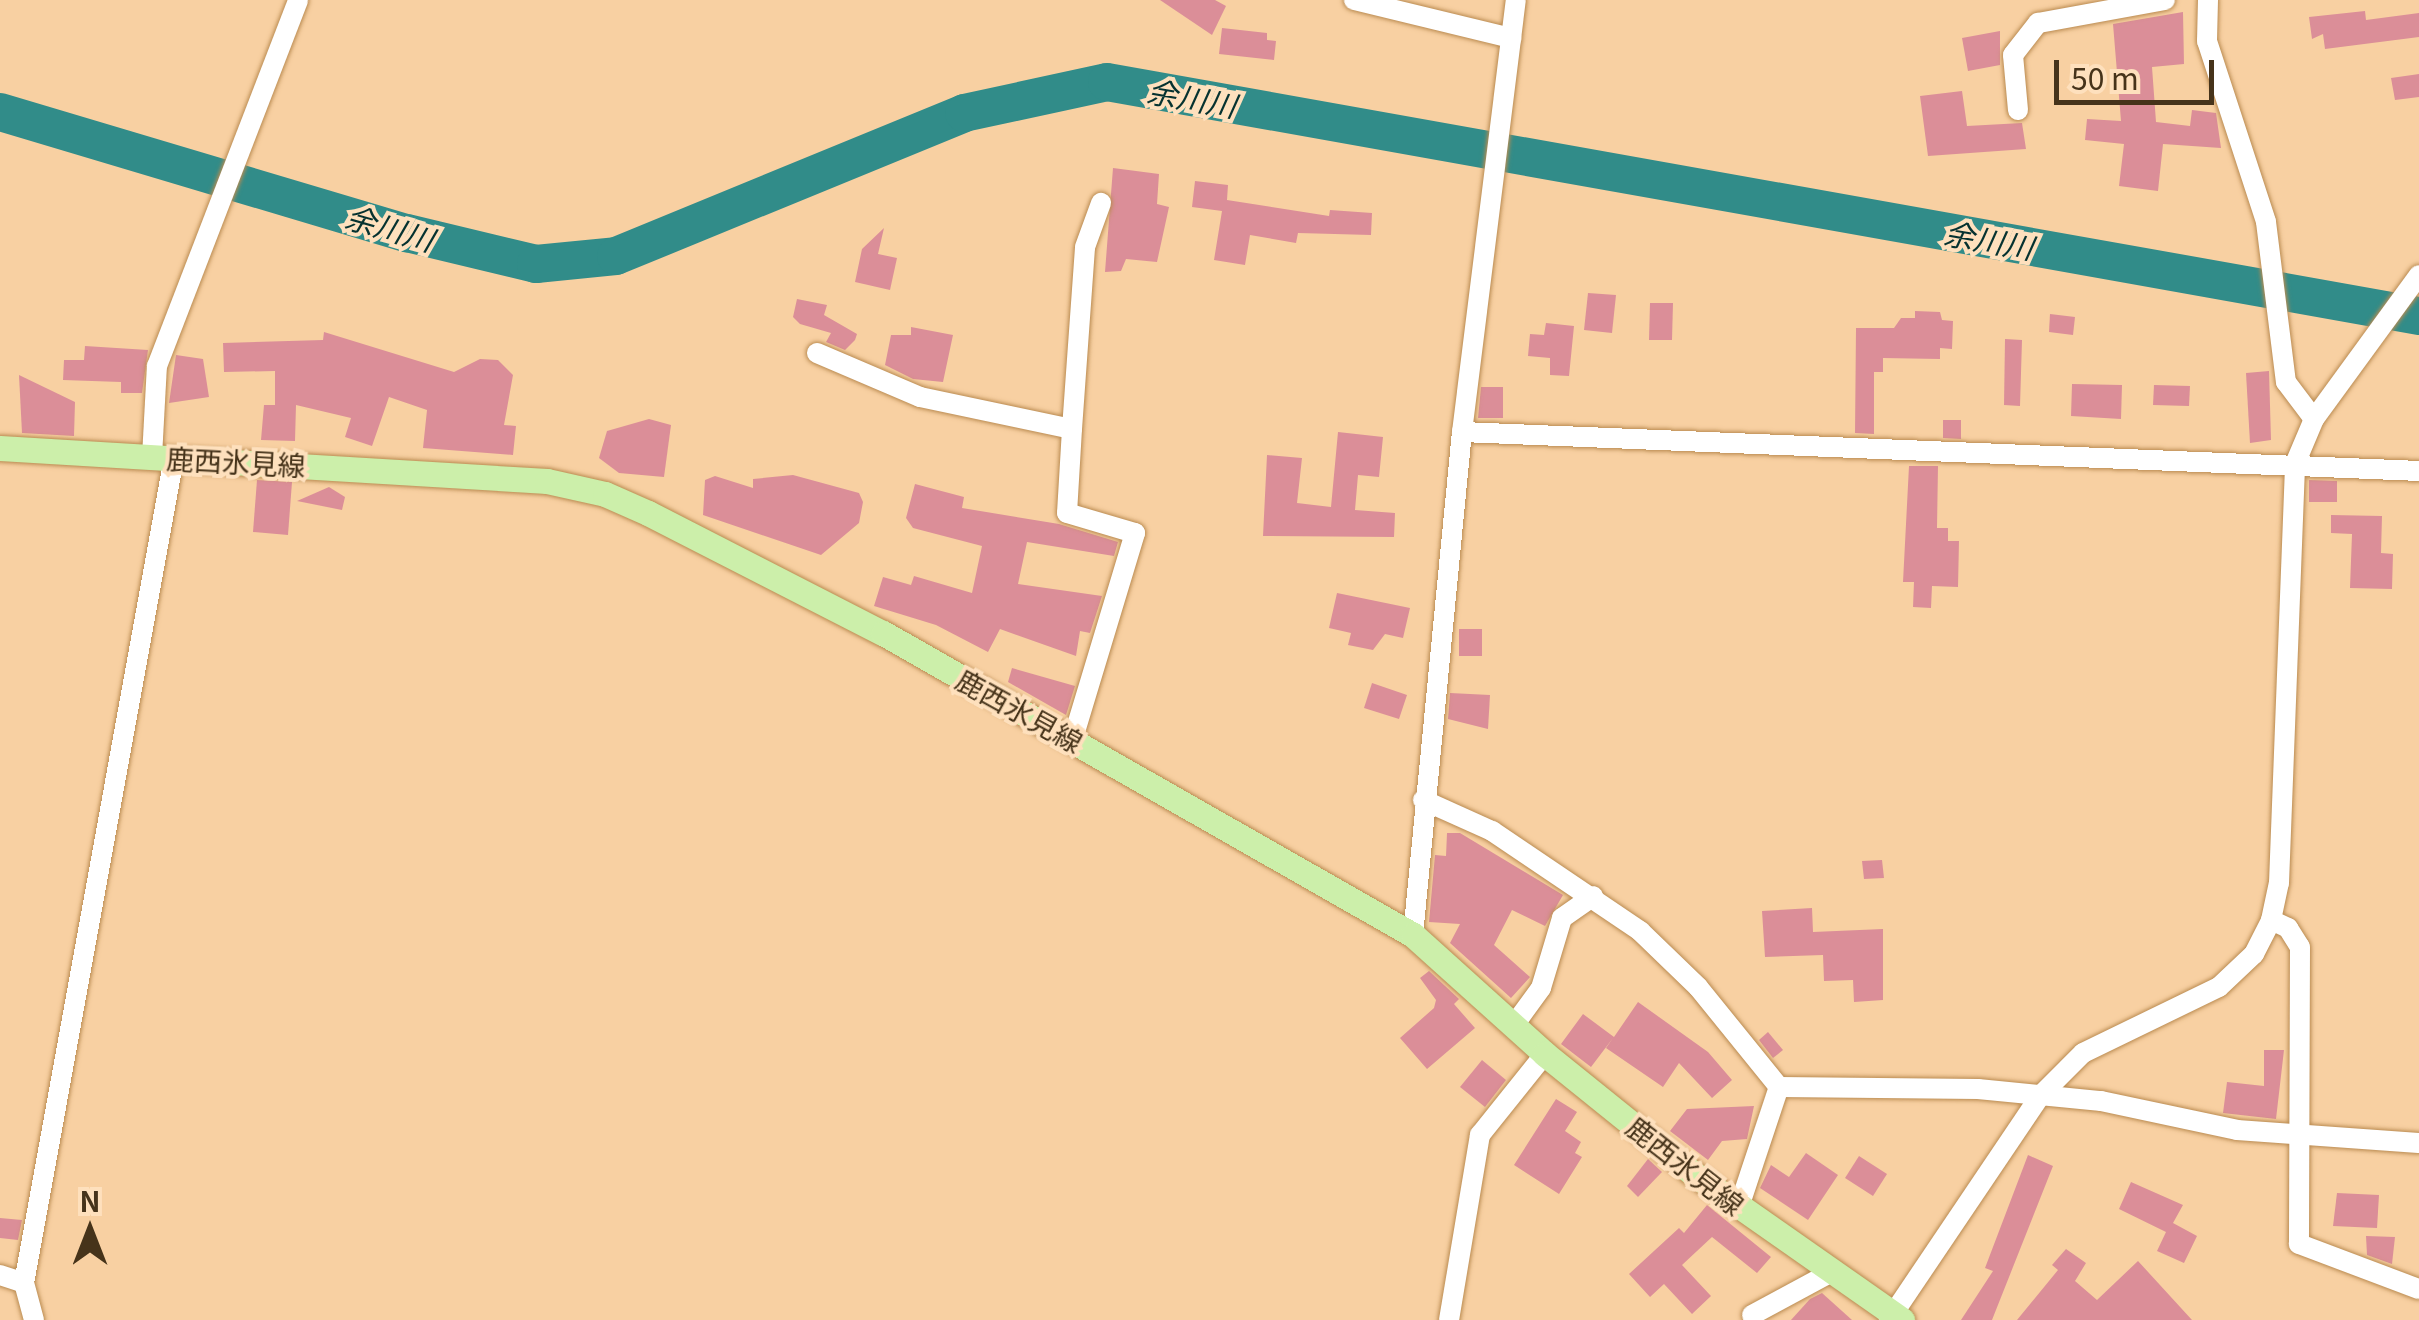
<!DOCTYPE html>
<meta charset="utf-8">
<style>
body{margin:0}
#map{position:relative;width:2419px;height:1320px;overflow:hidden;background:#f8d0a2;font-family:Georgia,"Noto Sans JP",serif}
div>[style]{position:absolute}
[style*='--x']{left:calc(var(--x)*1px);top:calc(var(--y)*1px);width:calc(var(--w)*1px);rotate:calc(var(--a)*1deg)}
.river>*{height:38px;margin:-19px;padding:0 19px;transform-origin:19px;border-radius:19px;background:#318c89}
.building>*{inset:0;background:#db8e98}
.roads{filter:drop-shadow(0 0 2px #ba8b51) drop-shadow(0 0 2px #ba8b51)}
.minor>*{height:20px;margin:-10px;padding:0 10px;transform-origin:10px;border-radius:10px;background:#fff}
.major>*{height:25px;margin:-12.5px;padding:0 12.5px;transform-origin:12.5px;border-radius:12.5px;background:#ccefaa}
span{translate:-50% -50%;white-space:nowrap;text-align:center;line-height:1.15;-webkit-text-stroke:8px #fee0bd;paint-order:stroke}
.street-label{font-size:28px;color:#46331a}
.water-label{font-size:30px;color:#063230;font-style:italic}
.north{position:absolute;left:40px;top:1180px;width:100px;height:100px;-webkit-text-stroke:8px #fee0bd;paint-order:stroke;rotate:0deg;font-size:28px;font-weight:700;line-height:40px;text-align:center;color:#46331a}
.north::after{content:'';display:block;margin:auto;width:35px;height:45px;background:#46331a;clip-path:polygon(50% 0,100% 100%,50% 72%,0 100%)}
.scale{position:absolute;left:2054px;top:60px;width:160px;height:45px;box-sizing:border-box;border:5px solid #46331a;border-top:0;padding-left:12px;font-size:30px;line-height:35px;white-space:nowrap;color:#46331a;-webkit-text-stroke:8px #fee0bd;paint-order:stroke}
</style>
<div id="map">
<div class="river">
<div style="--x:0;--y:112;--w:425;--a:16.6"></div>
<div style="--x:407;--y:233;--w:133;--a:13.5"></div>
<div style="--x:536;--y:264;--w:80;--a:-5.7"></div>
<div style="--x:616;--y:256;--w:376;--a:-22.3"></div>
<div style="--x:964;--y:113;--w:146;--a:-12.2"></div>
<div style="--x:1107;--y:82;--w:1333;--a:10.11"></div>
</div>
<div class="building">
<div style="clip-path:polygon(1160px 0,1215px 0,1226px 6px,1212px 35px)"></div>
<div style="clip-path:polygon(2365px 11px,2366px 20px,2419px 13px,2419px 37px,2325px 49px,2323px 34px,2312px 39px,2309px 17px)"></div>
<div style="clip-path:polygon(2183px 12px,2184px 64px,2152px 67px,2156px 122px,2190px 126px,2192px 110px,2216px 113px,2221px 148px,2163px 144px,2158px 191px,2119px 186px,2124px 144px,2085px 140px,2087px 119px,2121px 121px,2113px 24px)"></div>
<div style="clip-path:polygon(1222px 28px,1267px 33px,1267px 40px,1276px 41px,1274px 60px,1219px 54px)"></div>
<div style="clip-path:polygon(2000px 31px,2000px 65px,1968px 71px,1962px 38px)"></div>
<div style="clip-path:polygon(2419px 74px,2419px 97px,2395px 100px,2391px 78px)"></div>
<div style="clip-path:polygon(1962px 91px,1967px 126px,2022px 123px,2026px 149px,1928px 156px,1920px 96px)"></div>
<div style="clip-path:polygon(1113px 168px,1159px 174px,1157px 204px,1169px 207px,1157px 262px,1126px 259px,1121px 271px,1105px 272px)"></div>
<div style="clip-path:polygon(1195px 181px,1228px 185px,1227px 200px,1329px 216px,1330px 210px,1372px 213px,1371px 235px,1298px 233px,1296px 243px,1250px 235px,1245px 265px,1214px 260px,1222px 211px,1192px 207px)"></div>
<div style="clip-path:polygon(884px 228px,878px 254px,897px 258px,890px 290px,855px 282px,862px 249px)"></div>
<div style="clip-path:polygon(1588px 293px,1616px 295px,1612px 333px,1584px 330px)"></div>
<div style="clip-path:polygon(797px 299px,827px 305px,824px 315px,857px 334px,855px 340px,845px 350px,826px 342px,831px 333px,800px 324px,793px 317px)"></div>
<div style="clip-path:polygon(1650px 303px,1673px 303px,1672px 340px,1649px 340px)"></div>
<div style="clip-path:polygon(1915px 311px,1940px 312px,1942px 320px,1953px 321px,1952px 349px,1940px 348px,1940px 359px,1883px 358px,1883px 372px,1874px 372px,1874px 434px,1855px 433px,1856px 328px,1894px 328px,1901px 318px,1915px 318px)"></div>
<div style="clip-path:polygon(2050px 314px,2075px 317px,2073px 335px,2049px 332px)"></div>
<div style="clip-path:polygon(1546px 323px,1574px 326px,1569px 376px,1550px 375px,1550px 358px,1528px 356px,1530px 334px,1544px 335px)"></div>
<div style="clip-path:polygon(911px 327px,953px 335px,943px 382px,913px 379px,885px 365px,891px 335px,911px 335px)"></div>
<div style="clip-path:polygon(324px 332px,454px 372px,480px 359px,498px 360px,513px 375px,504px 425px,516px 426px,513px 455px,423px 448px,427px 410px,389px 397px,372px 446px,345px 437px,351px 418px,296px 405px,295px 441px,261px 440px,264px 405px,275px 405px,275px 371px,224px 372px,223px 343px,323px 340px)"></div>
<div style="clip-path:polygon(2005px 339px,2022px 340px,2020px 406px,2004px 405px)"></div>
<div style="clip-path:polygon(85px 346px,148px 350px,142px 393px,121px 393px,121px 382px,63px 380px,64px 360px,84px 360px)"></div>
<div style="clip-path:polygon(176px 355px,203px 359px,209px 397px,169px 403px)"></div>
<div style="clip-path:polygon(2269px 371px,2271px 440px,2250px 443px,2246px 373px)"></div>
<div style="clip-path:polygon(19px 375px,75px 402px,74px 436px,22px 433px)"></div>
<div style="clip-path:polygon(2072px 384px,2122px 385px,2121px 419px,2071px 416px)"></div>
<div style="clip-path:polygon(2154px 385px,2190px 386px,2189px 406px,2153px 405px)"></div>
<div style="clip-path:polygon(1481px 387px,1503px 387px,1503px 418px,1478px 418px)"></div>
<div style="clip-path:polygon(649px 419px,671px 425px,664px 477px,619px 473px,599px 458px,607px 431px)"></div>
<div style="clip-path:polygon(1943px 420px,1961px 420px,1961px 439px,1943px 438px)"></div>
<div style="clip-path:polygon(1338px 432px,1383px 437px,1379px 477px,1358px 475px,1355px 510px,1395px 513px,1394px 537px,1263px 536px,1267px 455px,1302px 458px,1297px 503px,1331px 507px)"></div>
<div style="clip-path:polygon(1909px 466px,1938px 466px,1937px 528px,1948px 528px,1948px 541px,1959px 541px,1958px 587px,1932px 586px,1931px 608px,1913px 607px,1914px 582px,1903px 582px)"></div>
<div style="clip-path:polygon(793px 475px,859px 493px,863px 502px,859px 523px,821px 555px,703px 515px,705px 480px,715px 476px,753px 488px,753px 479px)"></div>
<div style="clip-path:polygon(257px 480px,292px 482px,288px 535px,253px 532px)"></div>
<div style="clip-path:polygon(2309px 480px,2337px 481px,2337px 502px,2309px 502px)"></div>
<div style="clip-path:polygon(915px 484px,964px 497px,962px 508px,1059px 524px,1118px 542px,1114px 556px,1027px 542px,1018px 584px,1102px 596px,1090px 633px,1080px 631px,1076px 656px,1000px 629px,988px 652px,936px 625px,874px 606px,883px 577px,911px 585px,914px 576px,972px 593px,982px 546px,913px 528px,906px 518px)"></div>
<div style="clip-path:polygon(329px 487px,345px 497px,342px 510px,297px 501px)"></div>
<div style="clip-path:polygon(2331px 515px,2382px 516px,2381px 553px,2393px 554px,2392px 589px,2350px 588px,2352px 534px,2331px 533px)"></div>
<div style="clip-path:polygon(1337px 593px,1410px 608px,1403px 638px,1385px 634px,1373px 650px,1348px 645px,1351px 633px,1329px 628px)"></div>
<div style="clip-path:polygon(1459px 629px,1482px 629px,1482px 656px,1459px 656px)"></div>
<div style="clip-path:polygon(1012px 668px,1075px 686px,1066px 715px,1008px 682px)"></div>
<div style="clip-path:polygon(1372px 683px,1407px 695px,1399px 719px,1364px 708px)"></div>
<div style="clip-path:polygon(1450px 693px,1490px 695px,1488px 729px,1448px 719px)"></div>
<div style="clip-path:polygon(1447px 833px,1460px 833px,1563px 895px,1545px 926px,1512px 910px,1494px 945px,1530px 977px,1511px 998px,1450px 943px,1460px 924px,1429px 922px,1435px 855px,1446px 856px)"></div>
<div style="clip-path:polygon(1882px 860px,1884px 878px,1864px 879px,1862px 861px)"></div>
<div style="clip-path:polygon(1812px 908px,1813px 932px,1883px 929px,1883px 1000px,1854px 1002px,1853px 980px,1824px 981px,1823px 955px,1765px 957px,1762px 911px)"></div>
<div style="clip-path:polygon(1429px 971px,1459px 999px,1454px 1004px,1475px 1028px,1427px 1069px,1400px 1038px,1434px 1008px,1436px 1000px,1420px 978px)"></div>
<div style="clip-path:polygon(1638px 1002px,1708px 1052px,1732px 1080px,1712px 1098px,1679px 1063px,1663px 1087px,1606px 1048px,1613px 1038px,1591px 1067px,1561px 1044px,1583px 1014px,1614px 1037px)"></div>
<div style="clip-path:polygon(1768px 1032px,1783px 1050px,1773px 1058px,1759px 1040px)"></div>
<div style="clip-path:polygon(2264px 1050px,2284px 1050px,2276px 1119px,2223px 1113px,2227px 1082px,2264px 1086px)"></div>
<div style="clip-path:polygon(1482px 1060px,1506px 1080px,1485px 1107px,1460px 1087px)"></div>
<div style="clip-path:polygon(1556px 1099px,1577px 1112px,1565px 1131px,1581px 1142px,1575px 1153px,1582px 1157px,1559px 1194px,1514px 1165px)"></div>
<div style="clip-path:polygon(1754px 1106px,1747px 1139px,1722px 1141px,1708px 1160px,1670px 1131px,1687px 1109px)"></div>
<div style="clip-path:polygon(1806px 1153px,1838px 1175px,1808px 1220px,1760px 1188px,1771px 1165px,1789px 1177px)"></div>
<div style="clip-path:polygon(2028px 1155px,2053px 1166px,1992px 1320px,1961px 1320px,1993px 1271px,1985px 1268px)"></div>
<div style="clip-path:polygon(1859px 1156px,1887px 1174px,1873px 1196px,1845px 1178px)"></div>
<div style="clip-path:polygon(1648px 1159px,1662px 1172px,1638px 1197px,1627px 1186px)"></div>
<div style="clip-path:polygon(2131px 1182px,2183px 1205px,2173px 1223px,2197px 1236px,2184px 1263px,2157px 1251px,2166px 1232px,2119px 1209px)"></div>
<div style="clip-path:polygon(2337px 1193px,2379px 1195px,2377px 1228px,2333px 1226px)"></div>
<div style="clip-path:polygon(1707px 1205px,1771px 1257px,1757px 1273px,1712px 1237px,1682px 1265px,1711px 1296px,1692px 1314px,1664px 1284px,1650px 1297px,1629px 1274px,1679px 1228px,1684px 1233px)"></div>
<div style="clip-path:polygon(0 1218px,22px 1220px,18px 1240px,0 1238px)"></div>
<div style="clip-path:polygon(2366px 1236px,2395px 1237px,2392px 1264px,2367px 1255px)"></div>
<div style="clip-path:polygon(2066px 1249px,2086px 1263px,2075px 1281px,2097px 1300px,2138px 1261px,2192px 1320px,2017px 1320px,2058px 1270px,2052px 1265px)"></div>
<div style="clip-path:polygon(1822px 1293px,1852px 1320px,1791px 1320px,1810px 1299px)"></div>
</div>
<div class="roads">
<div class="minor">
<div style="--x:1354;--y:0;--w:162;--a:13.6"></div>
<div style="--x:2208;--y:0;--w:41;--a:91.4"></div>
<div style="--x:2207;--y:41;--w:190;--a:71.9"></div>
<div style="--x:2266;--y:222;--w:161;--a:82.9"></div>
<div style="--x:2286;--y:382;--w:46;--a:52.9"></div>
<div style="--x:2018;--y:110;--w:55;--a:-95.2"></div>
<div style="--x:2013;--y:55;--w:41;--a:-52"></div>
<div style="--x:2038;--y:23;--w:129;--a:-10.3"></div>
<div style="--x:817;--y:353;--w:112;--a:23.1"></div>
<div style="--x:920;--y:397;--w:155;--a:11.9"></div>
<div style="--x:1072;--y:429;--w:84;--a:93.4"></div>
<div style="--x:1067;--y:513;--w:71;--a:16.4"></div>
<div style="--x:1135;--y:533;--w:215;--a:106.8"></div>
<div style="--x:1072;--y:429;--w:182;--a:-85.9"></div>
<div style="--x:1085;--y:247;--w:47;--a:-70"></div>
<div style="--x:1462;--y:432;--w:958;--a:2.33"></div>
<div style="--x:152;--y:457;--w:91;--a:-86.9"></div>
<div style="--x:157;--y:366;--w:392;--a:-68.9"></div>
<div style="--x:1423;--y:800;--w:76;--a:24.2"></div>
<div style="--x:1492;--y:831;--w:179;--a:34"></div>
<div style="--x:1640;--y:931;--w:81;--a:44"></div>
<div style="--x:1698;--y:987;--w:129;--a:51"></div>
<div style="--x:1779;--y:1087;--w:199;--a:0.6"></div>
<div style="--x:1978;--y:1089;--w:124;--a:5.6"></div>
<div style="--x:2101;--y:1101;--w:139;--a:12"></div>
<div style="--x:2237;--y:1130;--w:182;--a:4.1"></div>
<div style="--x:2271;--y:920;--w:19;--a:25"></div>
<div style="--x:2288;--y:928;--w:22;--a:58"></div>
<div style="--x:2300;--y:947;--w:297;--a:90.2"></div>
<div style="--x:2299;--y:1244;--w:128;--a:20.6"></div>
<div style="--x:1413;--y:935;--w:505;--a:-84.44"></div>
<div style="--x:1462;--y:432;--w:435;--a:-82.9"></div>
<div style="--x:1514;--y:1025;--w:46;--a:-53.9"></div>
<div style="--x:1541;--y:988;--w:73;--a:-73.3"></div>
<div style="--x:1562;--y:918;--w:38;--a:-35"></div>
<div style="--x:1739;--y:1207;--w:126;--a:-71.6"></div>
<div style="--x:0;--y:1275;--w:25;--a:18"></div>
<div style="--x:1752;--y:1315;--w:89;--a:-28.3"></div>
<div style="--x:34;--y:1320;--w:38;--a:-105"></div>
<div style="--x:24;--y:1283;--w:839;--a:-79.7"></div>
<div style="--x:1449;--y:1320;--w:188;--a:-80.5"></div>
<div style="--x:1480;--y:1135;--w:104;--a:-51.3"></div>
<div style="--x:1889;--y:1320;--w:272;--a:-56"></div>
<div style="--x:2041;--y:1095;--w:59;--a:-45"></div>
<div style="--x:2083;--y:1053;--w:151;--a:-25.9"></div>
<div style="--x:2219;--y:987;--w:48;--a:-43.3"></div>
<div style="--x:2254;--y:954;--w:38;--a:-63"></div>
<div style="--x:2271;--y:920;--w:38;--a:-78"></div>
<div style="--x:2279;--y:883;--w:419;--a:-87.8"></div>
<div style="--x:2295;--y:464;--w:49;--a:-67.1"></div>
<div style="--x:2314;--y:419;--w:178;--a:-53.9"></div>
</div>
<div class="major">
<div style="--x:0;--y:448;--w:548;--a:3.45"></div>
<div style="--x:547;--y:481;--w:59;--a:12.6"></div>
<div style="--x:605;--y:494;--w:47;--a:23.8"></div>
<div style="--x:648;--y:513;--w:264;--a:27.1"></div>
<div style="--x:883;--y:633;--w:610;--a:29.67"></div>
<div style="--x:1413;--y:935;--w:178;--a:42"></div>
<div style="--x:1545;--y:1054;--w:193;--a:38.9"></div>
<div style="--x:1695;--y:1175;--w:253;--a:35"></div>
</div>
</div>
<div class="street-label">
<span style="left:236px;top:461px;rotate:3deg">鹿西氷見線</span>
<span style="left:1020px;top:710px;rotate:29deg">鹿西氷見線</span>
<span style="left:1686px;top:1165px;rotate:38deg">鹿西氷見線</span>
</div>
<div class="water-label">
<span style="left:1192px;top:97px;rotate:10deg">余川川</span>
<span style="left:390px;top:227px;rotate:16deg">余川川</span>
<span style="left:1989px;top:239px;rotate:10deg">余川川</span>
</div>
<div class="north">N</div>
<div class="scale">50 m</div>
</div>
